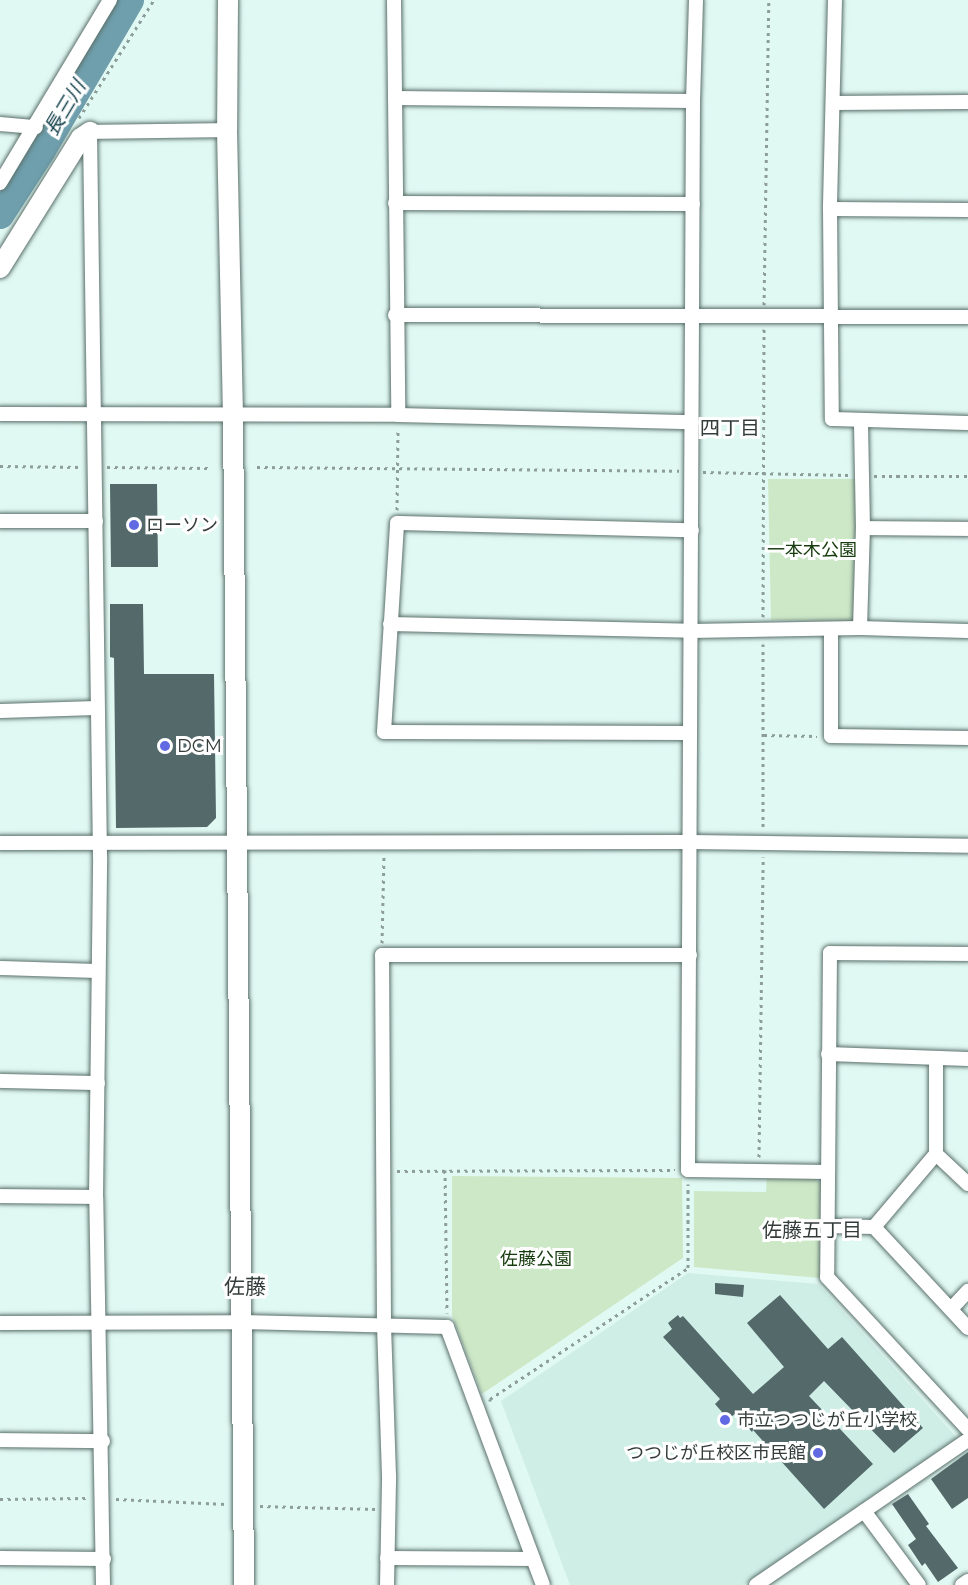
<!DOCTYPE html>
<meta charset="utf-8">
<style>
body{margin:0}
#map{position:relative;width:968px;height:1585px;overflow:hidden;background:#e1f9f3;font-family:Montserrat,"Noto Sans JP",sans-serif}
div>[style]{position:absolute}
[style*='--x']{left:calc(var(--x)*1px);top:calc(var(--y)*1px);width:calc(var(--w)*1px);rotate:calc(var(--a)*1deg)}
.built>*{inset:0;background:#ceeee6}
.green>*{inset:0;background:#cde8c7}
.river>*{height:27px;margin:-13.5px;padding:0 13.5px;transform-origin:13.5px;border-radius:13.5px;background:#6f9fad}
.building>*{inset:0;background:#53696a}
.path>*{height:3px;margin-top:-1.5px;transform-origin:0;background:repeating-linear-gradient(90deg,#8d9e9a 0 3px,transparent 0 7.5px)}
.roads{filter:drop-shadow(0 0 2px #5b706b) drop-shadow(0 0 2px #5b706b)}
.street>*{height:14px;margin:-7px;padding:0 7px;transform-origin:7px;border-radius:7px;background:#fff}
.secondary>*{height:20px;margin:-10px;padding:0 10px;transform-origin:10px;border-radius:10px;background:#fff}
.dots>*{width:16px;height:16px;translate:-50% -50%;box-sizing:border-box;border:3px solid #fff;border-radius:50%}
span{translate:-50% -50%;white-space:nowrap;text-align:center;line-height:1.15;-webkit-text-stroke:6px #fff;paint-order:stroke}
.poi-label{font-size:18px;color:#343d3b}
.left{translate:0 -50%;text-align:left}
.right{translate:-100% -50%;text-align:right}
.park-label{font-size:18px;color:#153a0b}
.water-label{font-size:20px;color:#18444f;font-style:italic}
.neighbourhood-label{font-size:20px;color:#343d3b}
.quarter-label{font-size:21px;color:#343d3b}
</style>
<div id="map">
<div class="built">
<div style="clip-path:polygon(688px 1273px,818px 1284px,958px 1439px,744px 1585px,570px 1585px,501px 1401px)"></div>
</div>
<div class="green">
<div style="clip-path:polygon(768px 479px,856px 479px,853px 621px,771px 620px)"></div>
<div style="clip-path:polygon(452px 1176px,682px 1178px,683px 1258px,482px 1394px,452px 1316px)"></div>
<div style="clip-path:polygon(767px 1176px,814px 1178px,821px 1184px,820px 1278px,694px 1267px,694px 1191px,766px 1192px)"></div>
</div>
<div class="river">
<div style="--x:0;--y:215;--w:77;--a:-57.1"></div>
<div style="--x:42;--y:150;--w:174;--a:-59.6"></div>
</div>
<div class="building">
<div style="clip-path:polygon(110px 484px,157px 484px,158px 567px,111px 567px)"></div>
<div style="clip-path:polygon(110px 604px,143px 604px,144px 674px,214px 674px,216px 818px,207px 827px,116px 828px,114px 658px,110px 657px)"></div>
<div style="clip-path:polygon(715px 1283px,744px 1285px,743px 1297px,715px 1294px)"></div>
<div style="clip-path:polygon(780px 1295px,828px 1349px,842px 1337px,923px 1428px,894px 1453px,824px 1381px,809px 1396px,873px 1464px,824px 1509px,753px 1430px,752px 1432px,735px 1414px,728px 1419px,715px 1404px,720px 1399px,663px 1337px,672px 1329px,668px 1323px,678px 1315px,680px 1318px,683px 1316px,753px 1394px,784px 1367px,747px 1323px)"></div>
<div style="clip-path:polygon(968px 1452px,968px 1498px,952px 1509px,931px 1479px)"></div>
<div style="clip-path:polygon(908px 1494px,929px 1524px,926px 1526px,958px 1568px,938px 1582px,925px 1563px,922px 1566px,908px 1545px,916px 1539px,892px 1504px)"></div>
</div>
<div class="path">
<div style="--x:79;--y:118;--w:140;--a:-57.6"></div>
<div style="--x:764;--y:305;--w:305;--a:-89.1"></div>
<div style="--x:0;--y:466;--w:82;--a:0.7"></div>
<div style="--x:107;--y:467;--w:103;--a:0.6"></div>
<div style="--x:257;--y:467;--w:422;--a:0.5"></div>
<div style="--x:703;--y:472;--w:146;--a:1.2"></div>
<div style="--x:874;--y:476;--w:94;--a:0"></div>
<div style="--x:397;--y:510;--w:81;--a:-89.3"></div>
<div style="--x:763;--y:617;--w:288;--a:-89.8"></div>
<div style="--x:763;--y:644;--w:186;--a:90"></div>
<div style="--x:764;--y:735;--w:53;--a:1.1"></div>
<div style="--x:382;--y:943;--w:86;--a:-88.7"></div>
<div style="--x:759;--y:1157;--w:300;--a:-89.2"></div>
<div style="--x:445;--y:1170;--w:143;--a:89.2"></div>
<div style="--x:397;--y:1171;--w:278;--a:-0.2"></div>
<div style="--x:490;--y:1401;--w:2;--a:-90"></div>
<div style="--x:490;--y:1399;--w:237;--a:-33.5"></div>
<div style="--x:688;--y:1268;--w:84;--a:-90"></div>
<div style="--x:0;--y:1499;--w:88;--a:-0.7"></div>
<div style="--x:116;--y:1499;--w:110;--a:2.6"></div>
<div style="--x:260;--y:1506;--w:116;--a:1.5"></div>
</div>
<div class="roads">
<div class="street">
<div style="--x:394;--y:0;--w:415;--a:89.4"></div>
<div style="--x:696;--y:0;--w:101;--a:91.7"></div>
<div style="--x:693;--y:101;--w:1069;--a:90.27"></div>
<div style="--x:688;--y:1170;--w:140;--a:0.8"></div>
<div style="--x:835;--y:0;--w:209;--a:91.4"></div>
<div style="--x:830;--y:209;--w:210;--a:89.5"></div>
<div style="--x:832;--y:419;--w:136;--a:1.7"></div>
<div style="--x:395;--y:98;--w:298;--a:0.6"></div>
<div style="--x:833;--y:103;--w:135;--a:-0.4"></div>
<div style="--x:0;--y:124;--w:36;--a:5"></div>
<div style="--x:0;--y:183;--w:214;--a:-59"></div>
<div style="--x:395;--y:203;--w:298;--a:0.2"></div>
<div style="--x:830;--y:209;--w:138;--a:0.4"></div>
<div style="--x:395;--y:315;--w:573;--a:0.2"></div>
<div style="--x:0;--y:414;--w:398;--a:0.1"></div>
<div style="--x:398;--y:415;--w:294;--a:1.4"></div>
<div style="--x:0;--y:521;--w:96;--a:0"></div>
<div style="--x:863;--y:528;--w:105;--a:0.5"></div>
<div style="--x:390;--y:624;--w:301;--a:1.3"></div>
<div style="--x:691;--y:631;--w:169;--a:-1"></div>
<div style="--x:860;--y:628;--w:108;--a:1.6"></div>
<div style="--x:860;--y:628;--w:100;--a:-88.3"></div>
<div style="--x:863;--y:528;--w:108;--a:-91.1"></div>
<div style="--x:831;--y:629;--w:107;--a:90"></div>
<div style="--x:831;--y:736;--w:137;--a:0.8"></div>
<div style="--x:0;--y:711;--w:97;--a:-1.8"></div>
<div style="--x:690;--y:733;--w:306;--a:-179.8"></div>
<div style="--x:384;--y:732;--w:209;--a:-86.4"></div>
<div style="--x:397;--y:523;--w:295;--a:1.4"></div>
<div style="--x:0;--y:843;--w:691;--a:-0.08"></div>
<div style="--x:691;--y:842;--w:277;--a:0.8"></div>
<div style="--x:968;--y:954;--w:138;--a:-179.6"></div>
<div style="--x:830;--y:953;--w:324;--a:90.5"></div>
<div style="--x:827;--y:1277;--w:207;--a:47.2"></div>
<div style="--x:0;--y:968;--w:98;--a:1.8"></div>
<div style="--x:828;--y:1054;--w:140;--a:2"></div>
<div style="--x:0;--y:1081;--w:98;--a:1.2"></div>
<div style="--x:936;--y:1154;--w:44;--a:43.2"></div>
<div style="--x:0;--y:1196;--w:96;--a:0.6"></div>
<div style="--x:827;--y:1226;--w:47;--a:1.2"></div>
<div style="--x:874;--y:1227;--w:138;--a:47.1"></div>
<div style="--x:874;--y:1227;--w:96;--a:-49.7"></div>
<div style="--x:936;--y:1154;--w:95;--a:-90"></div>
<div style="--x:951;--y:1309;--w:25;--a:-47"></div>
<div style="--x:0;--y:1323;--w:242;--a:-0.2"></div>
<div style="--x:242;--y:1322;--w:205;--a:1.4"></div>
<div style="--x:447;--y:1327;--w:275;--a:69.6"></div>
<div style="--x:0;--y:1440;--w:103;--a:0.6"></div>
<div style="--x:864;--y:1511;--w:92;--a:53.4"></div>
<div style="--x:0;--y:1558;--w:104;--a:0.6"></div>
<div style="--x:387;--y:1558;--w:146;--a:0.4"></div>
<div style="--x:103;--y:1585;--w:388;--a:-91"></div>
<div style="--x:96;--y:1197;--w:340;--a:-89.3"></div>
<div style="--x:100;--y:857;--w:725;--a:-90.79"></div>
<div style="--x:90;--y:132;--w:137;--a:-0.8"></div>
<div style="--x:387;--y:1585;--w:109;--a:-88.9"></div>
<div style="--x:389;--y:1476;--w:152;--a:-91.9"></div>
<div style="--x:384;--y:1324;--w:369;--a:-90.3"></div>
<div style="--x:382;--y:955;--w:308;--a:0"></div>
<div style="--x:756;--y:1585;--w:257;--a:-34.4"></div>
<div style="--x:962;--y:1585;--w:7;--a:-34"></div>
</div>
<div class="secondary">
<div style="--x:228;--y:0;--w:130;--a:90.4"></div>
<div style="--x:227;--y:130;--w:284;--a:88.8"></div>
<div style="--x:233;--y:414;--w:1171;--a:89.46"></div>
<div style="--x:0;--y:268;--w:153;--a:-58.1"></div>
<div style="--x:81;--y:138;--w:11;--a:-34"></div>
</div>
</div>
<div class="dots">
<div style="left:134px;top:525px;background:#626ae3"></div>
<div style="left:165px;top:746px;background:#626ae3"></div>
<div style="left:725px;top:1420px;background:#626ae3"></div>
<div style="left:818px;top:1453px;background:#626ae3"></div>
</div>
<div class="poi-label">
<span class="left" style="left:146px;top:525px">ローソン</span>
<span class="left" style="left:177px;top:746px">DCM</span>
<span class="left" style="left:737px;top:1420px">市立つつじが丘小学校</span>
<span class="right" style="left:806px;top:1453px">つつじが丘校区市民館</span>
</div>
<div class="park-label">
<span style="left:812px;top:550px">一本木公園</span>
<span style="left:536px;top:1259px">佐藤公園</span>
</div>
<div class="water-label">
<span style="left:65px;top:108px;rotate:-59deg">長三川</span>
</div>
<div class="neighbourhood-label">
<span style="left:730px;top:428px">四丁目</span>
<span style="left:812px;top:1230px">佐藤五丁目</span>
</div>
<div class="quarter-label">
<span style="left:245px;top:1287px">佐藤</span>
</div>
</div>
